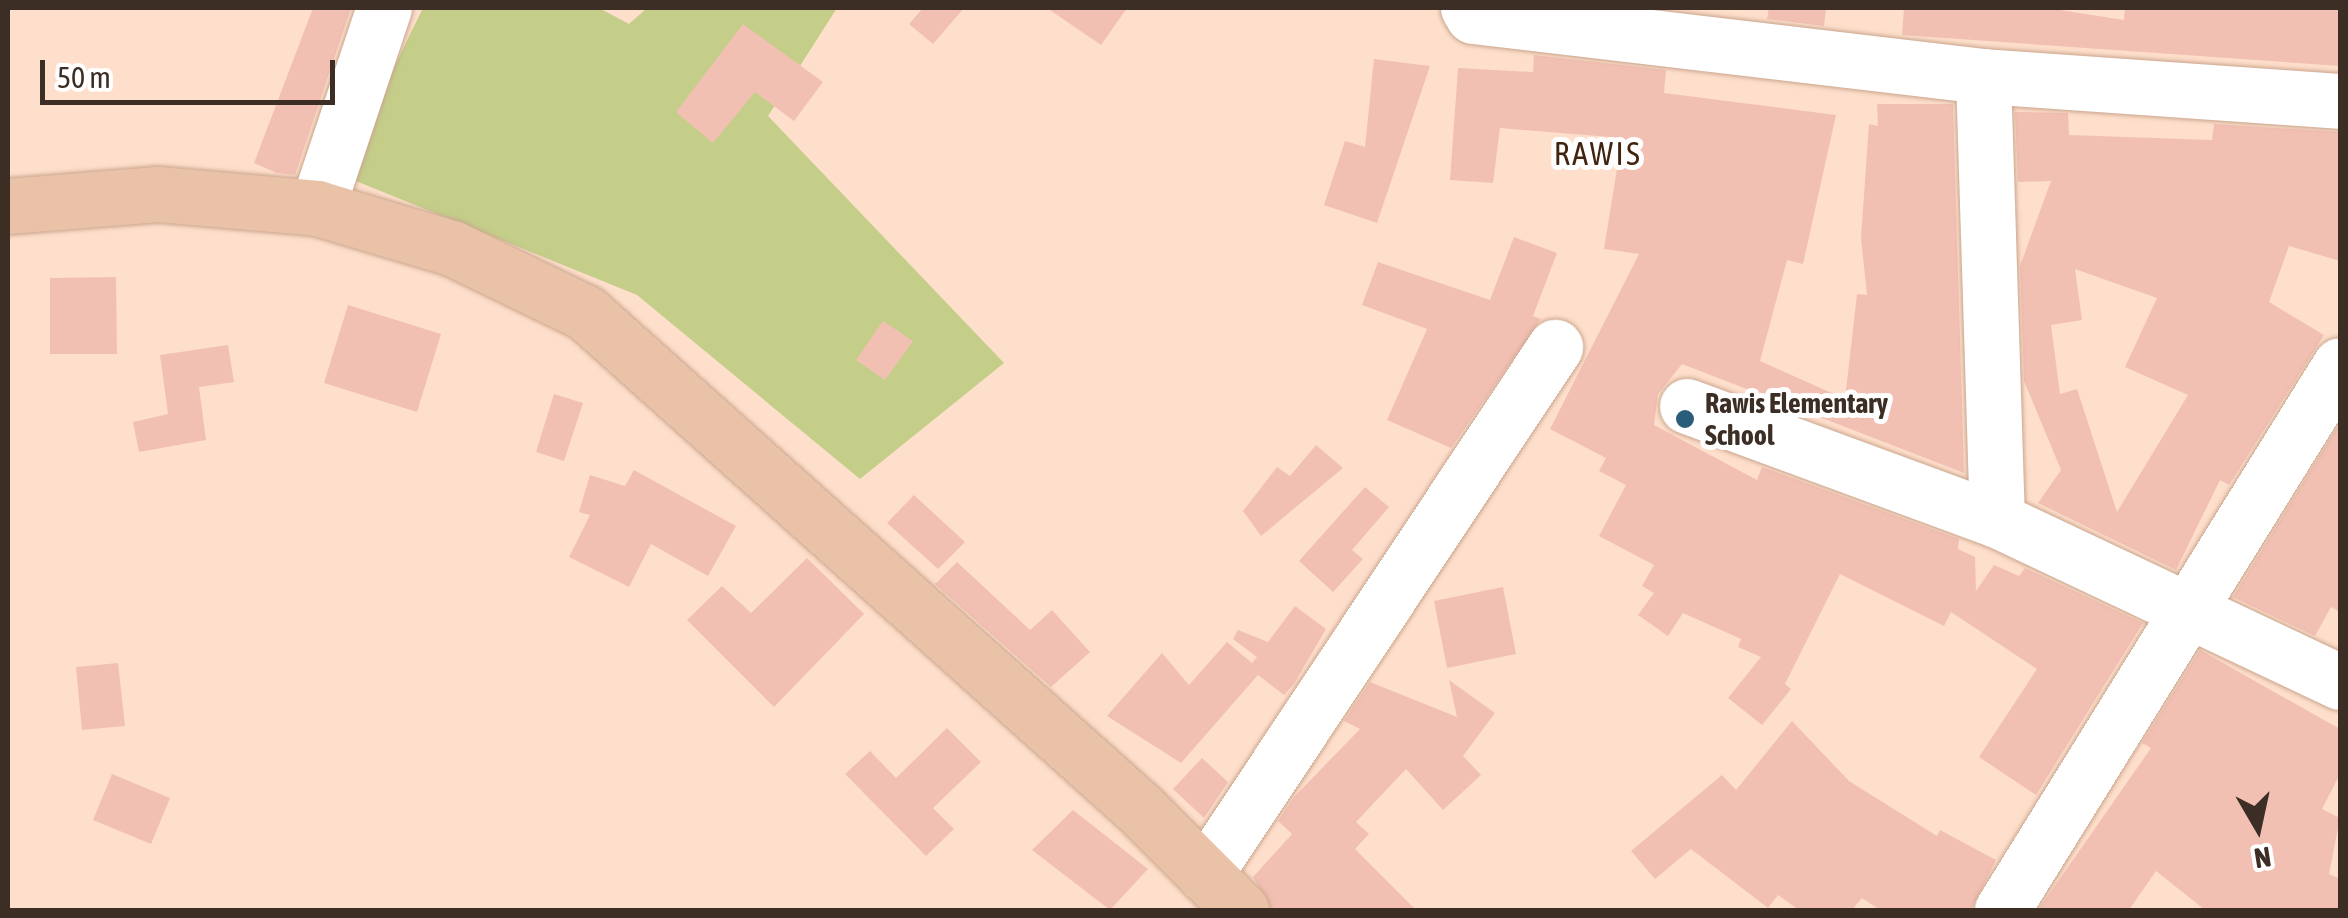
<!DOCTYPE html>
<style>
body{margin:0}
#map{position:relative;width:2348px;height:918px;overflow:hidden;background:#fedfcb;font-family:"Asap Condensed",sans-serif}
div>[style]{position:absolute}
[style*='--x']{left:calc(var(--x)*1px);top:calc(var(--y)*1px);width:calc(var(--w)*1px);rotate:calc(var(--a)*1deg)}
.green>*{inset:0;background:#c4ce89}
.building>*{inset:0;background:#f2c0b3}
.roads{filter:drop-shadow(0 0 2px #caa58e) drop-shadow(0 0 2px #caa58e)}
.minor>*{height:55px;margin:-27.5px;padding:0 27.5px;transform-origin:27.5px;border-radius:27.5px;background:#fff}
.major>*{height:55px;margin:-27.5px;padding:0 27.5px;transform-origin:27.5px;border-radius:27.5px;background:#eac2a7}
.dots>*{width:28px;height:28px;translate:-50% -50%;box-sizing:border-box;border:5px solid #fff;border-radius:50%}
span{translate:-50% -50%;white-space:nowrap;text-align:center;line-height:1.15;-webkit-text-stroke:10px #fff;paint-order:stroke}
.poi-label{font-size:28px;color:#3c2e24;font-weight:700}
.left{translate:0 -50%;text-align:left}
.quarter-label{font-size:32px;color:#40240f;letter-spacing:2.5px}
.frame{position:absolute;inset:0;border:10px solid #3c2e24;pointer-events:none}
.north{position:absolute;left:2208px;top:778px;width:100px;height:100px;-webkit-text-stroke:8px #fff;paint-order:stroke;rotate:171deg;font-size:28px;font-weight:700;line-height:40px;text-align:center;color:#3c2e24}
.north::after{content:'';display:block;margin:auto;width:35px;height:45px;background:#3c2e24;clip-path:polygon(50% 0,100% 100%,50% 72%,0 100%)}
.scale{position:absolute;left:40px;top:60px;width:295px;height:45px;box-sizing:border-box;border:5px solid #3c2e24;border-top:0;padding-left:12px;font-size:30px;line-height:35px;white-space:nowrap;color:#3c2e24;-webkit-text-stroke:8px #fff;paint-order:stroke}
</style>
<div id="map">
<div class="green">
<div style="clip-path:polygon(423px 8px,599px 8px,629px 24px,647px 8px,837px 8px,768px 116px,1004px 363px,860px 479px,637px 295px,341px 175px)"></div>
</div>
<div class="building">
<div style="clip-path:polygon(313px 8px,351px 8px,295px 175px,277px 173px,254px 163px)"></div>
<div style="clip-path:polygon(923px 8px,964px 8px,933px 44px,909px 24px)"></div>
<div style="clip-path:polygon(1047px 8px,1127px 8px,1101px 45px)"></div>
<div style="clip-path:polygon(1769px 8px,1826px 8px,1824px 26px,1767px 19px)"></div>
<div style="clip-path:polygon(1904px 8px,2047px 8px,2124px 20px,2125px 8px,2340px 8px,2340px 66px,1902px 35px)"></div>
<div style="clip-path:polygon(743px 24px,823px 82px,794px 121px,755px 92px,713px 143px,676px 112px)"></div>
<div style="clip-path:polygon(1534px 55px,1666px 70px,1664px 93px,1836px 115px,1803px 264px,1787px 260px,1760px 361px,1845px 399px,1857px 294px,1867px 295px,1861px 238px,1869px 124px,1878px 126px,1877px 104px,1953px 104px,1964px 473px,1682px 364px,1658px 394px,1654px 425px,1757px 480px,1762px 467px,1959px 539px,1958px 549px,1975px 557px,1976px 591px,1994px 565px,2019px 576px,2025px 568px,2143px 623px,2036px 795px,1979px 757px,2037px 669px,1951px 612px,1944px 626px,1840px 574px,1785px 684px,1791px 689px,1762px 725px,1728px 698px,1761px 657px,1738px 647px,1741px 639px,1683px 613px,1668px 636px,1638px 615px,1654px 593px,1642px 586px,1654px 565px,1599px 536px,1626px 485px,1599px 471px,1606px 458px,1550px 429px,1639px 254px,1604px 249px,1622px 138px,1500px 128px,1493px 183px,1450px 180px,1458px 68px,1533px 72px)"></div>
<div style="clip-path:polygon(1374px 59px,1430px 66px,1377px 223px,1324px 205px,1345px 141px,1365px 147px)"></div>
<div style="clip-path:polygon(evenodd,2015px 112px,2068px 113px,2069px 135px,2212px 140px,2214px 124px,2340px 132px,2340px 261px,2289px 246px,2269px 302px,2324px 335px,2229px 485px,2220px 480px,2176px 570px,2038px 503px,2061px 470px,2024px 381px,2020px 266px,2051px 181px,2018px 182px,2015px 112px,2075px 269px,2157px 298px,2125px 367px,2188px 395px,2117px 512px,2077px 389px,2060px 394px,2051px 325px,2082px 320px,2075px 269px)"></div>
<div style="clip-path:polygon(1514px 237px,1557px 253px,1533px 316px,1541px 319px,1451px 448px,1387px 420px,1427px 329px,1362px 305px,1378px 262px,1490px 300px)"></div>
<div style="clip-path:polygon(116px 277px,117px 354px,50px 354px,50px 278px)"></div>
<div style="clip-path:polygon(348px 305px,441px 334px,417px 412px,324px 383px)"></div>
<div style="clip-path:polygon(883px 321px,913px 341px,885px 380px,856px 360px)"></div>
<div style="clip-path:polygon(228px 345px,234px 382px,199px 387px,206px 440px,139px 452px,133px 422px,168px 414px,160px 355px)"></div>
<div style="clip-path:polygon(554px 394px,583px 403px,564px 461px,536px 452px)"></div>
<div style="clip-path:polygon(2340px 423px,2340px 612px,2331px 607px,2315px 636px,2233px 597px)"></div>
<div style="clip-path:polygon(1316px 445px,1343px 468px,1261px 536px,1243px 511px,1277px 467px,1290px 476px)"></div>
<div style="clip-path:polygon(634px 470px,736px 526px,708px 576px,651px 544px,629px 587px,569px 557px,590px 515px,579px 512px,590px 475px,625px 486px)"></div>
<div style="clip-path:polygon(1365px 487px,1389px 507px,1352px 550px,1363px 559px,1333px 592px,1299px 561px)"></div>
<div style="clip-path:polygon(914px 495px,965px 542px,938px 569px,887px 523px)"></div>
<div style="clip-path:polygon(807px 558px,864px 614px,774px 707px,687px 620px,722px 586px,751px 613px)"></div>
<div style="clip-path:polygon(957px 562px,1030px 630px,1052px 610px,1090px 652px,1051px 687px,935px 584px)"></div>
<div style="clip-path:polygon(1503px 587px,1516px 654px,1447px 668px,1434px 601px)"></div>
<div style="clip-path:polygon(1295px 606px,1326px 629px,1294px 684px,1284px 695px,1258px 675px,1181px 763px,1107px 716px,1162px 653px,1189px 685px,1227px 642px,1252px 663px,1257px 657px,1233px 639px,1238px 630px,1268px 642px)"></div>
<div style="clip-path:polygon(2200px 650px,2340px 729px,2340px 774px,2322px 809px,2340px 818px,2329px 874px,2340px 879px,2340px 910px,2205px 910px,2156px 871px,2129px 910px,2038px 910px,2151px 748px,2142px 743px)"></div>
<div style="clip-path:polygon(118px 663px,125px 726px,82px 730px,76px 667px)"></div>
<div style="clip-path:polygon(1449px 680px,1495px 713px,1463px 756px,1481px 775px,1443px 810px,1406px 769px,1356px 822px,1369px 834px,1355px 849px,1416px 910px,1272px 910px,1253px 877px,1292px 834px,1278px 821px,1294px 797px,1360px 729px,1344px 721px,1370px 682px,1457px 717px)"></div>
<div style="clip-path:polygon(1792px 721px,1849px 781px,1937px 836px,1940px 830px,1996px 860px,1971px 910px,1880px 910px,1862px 898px,1852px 910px,1799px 910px,1778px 895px,1768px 908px,1691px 849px,1655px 879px,1631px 851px,1722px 775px,1736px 790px)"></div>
<div style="clip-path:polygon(947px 728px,981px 762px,933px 808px,954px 829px,926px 856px,845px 774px,870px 751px,896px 778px)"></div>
<div style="clip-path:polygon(1202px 758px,1228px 782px,1204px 818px,1173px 789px)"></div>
<div style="clip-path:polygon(112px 774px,170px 798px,151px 844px,93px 820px)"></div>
<div style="clip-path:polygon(1073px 810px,1148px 869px,1110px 910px,1032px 850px)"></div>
</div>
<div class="roads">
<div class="minor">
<div style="--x:1468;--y:8;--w:9;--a:58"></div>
<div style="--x:1473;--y:16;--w:514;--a:6.71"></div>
<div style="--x:1983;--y:76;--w:358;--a:4"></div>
<div style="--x:1983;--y:76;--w:444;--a:88.2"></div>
<div style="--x:1997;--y:520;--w:379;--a:25.3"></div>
<div style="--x:317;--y:208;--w:211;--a:-71.5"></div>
<div style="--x:1687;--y:406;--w:330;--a:20.2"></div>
<div style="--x:1205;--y:874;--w:633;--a:-56.41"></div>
<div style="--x:2002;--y:910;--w:641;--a:-58.19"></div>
</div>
<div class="major">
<div style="--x:8;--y:206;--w:150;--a:-4.6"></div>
<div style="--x:158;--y:194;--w:160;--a:5"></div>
<div style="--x:317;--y:208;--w:141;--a:16.5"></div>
<div style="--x:452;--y:248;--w:149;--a:25.9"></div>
<div style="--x:586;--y:313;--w:741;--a:41.83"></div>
<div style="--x:1138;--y:807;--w:146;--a:45"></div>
</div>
</div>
<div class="dots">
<div style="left:1685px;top:419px;background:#295d79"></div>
</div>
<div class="poi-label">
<span class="left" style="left:1705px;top:419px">Rawis Elementary<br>School</span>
</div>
<div class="quarter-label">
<span style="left:1598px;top:154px">RAWIS</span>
</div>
<div class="frame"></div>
<div class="north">N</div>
<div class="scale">50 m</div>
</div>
